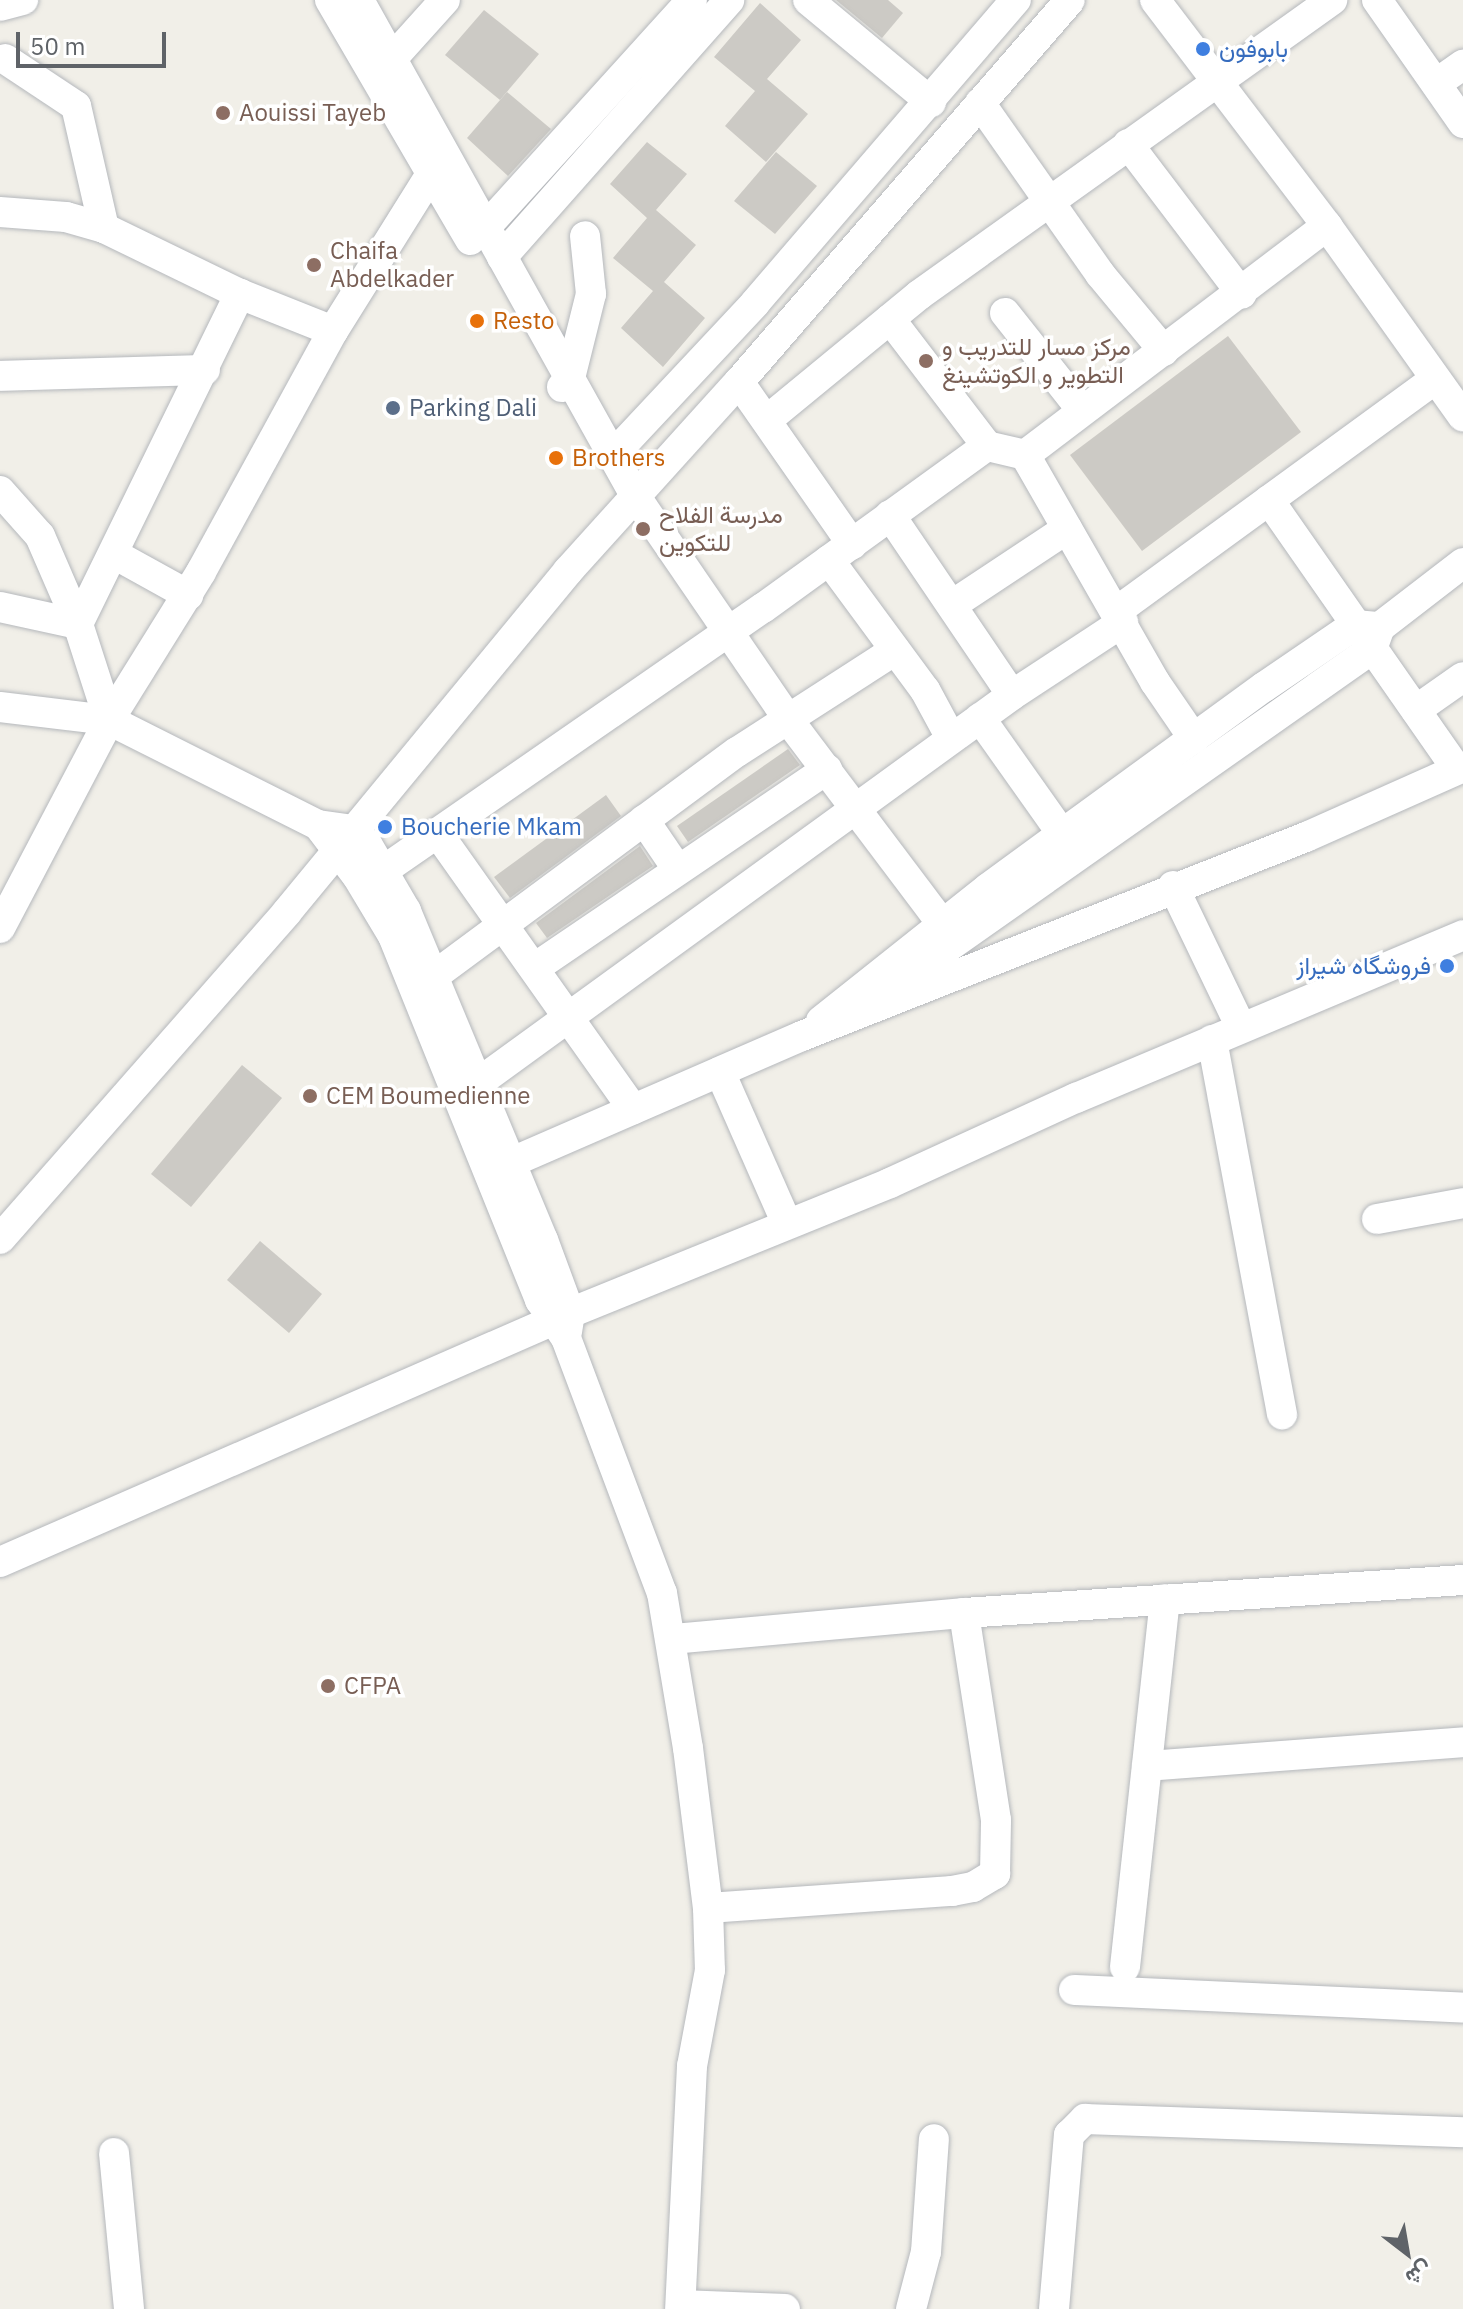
<!DOCTYPE html>
<meta charset="utf-8">
<style>
body{margin:0}
#map{position:relative;width:1463px;height:2309px;overflow:hidden;background:#f1efe8;font-family:"IBM Plex Sans",Vazirmatn,sans-serif}
div>[style]{position:absolute}
[style*='--x']{left:calc(var(--x)*1px);top:calc(var(--y)*1px);width:calc(var(--w)*1px);rotate:calc(var(--a)*1deg)}
.building>*{inset:0;background:#cccac5}
.roads{filter:drop-shadow(0 0 2px #b5b8bc) drop-shadow(0 0 2px #b5b8bc)}
.minor>*{height:30px;margin:-15px;padding:0 15px;transform-origin:15px;border-radius:15px;background:#fff}
.dots>*{width:22px;height:22px;translate:-50% -50%;box-sizing:border-box;border:4px solid #fff;border-radius:50%}
span{translate:-50% -50%;white-space:nowrap;text-align:center;line-height:1.15;-webkit-text-stroke:7px #fff;paint-order:stroke}
.shop-label{font-size:24px;color:#366cbe}
.left{translate:0 -50%;text-align:left}
.right{translate:-100% -50%;text-align:right}
.education-label{font-size:24px;color:#785e54}
.food-label{font-size:24px;color:#c56008}
.service-label{font-size:24px;color:#4e5e75}
.north{position:absolute;left:1367px;top:2213px;width:80px;height:80px;-webkit-text-stroke:6px #fff;paint-order:stroke;rotate:149deg;font-size:22px;font-weight:700;line-height:32px;text-align:center;color:#5f6368}
.north::after{content:'';display:block;margin:auto;width:28px;height:36px;background:#5f6368;clip-path:polygon(50% 0,100% 100%,50% 72%,0 100%)}
.scale{position:absolute;left:16px;top:32px;width:150px;height:36px;box-sizing:border-box;border:4px solid #5f6368;border-top:0;padding-left:10px;font-size:24px;line-height:28px;white-space:nowrap;color:#5f6368;-webkit-text-stroke:6px #fff;paint-order:stroke}
</style>
<div id="map">
<div class="building">
<div style="clip-path:polygon(836px 0,888px 0,903px 13px,882px 38px)"></div>
<div style="clip-path:polygon(760px 3px,801px 40px,767px 79px,808px 114px,766px 162px,725px 126px,755px 91px,714px 57px)"></div>
<div style="clip-path:polygon(484px 10px,539px 54px,500px 100px,445px 55px)"></div>
<div style="clip-path:polygon(507px 92px,551px 129px,508px 176px,467px 138px)"></div>
<div style="clip-path:polygon(647px 142px,687px 174px,656px 210px,696px 245px,664px 282px,705px 318px,663px 367px,621px 328px,653px 291px,613px 258px,647px 218px,610px 184px)"></div>
<div style="clip-path:polygon(776px 152px,817px 186px,775px 234px,734px 201px)"></div>
<div style="clip-path:polygon(1228px 336px,1301px 432px,1142px 551px,1070px 455px)"></div>
<div style="clip-path:polygon(788px 749px,800px 765px,688px 842px,677px 826px)"></div>
<div style="clip-path:polygon(606px 795px,621px 816px,510px 898px,494px 877px)"></div>
<div style="clip-path:polygon(640px 846px,653px 866px,547px 938px,536px 923px)"></div>
<div style="clip-path:polygon(242px 1065px,282px 1098px,191px 1207px,151px 1174px)"></div>
<div style="clip-path:polygon(260px 1241px,322px 1294px,289px 1333px,227px 1280px)"></div>
</div>
<div class="roads">
<div class="minor">
<div style="--x:330;--y:0;--w:278;--a:59.7"></div>
<div style="--x:359;--y:0;--w:569;--a:60.87"></div>
<div style="--x:636;--y:497;--w:273;--a:55.6"></div>
<div style="--x:790;--y:722;--w:253;--a:53"></div>
<div style="--x:808;--y:0;--w:160;--a:39.7"></div>
<div style="--x:1155;--y:0;--w:284;--a:52.7"></div>
<div style="--x:1327;--y:226;--w:234;--a:54.5"></div>
<div style="--x:1377;--y:0;--w:150;--a:55"></div>
<div style="--x:0;--y:6;--w:24;--a:-15"></div>
<div style="--x:390;--y:61;--w:82;--a:-48"></div>
<div style="--x:1437;--y:83;--w:32;--a:-35"></div>
<div style="--x:980;--y:103;--w:209;--a:54.9"></div>
<div style="--x:1100;--y:274;--w:100;--a:50.3"></div>
<div style="--x:1128;--y:144;--w:188;--a:52.8"></div>
<div style="--x:0;--y:212;--w:66;--a:4.3"></div>
<div style="--x:66;--y:217;--w:40;--a:16"></div>
<div style="--x:104;--y:228;--w:125;--a:-102.9"></div>
<div style="--x:76;--y:106;--w:85;--a:-146.5"></div>
<div style="--x:104;--y:228;--w:151;--a:25.9"></div>
<div style="--x:240;--y:294;--w:100;--a:21.7"></div>
<div style="--x:333;--y:331;--w:183;--a:-58"></div>
<div style="--x:430;--y:176;--w:16;--a:-38"></div>
<div style="--x:485;--y:228;--w:308;--a:-47.8"></div>
<div style="--x:502;--y:257;--w:343;--a:-48.5"></div>
<div style="--x:1005;--y:313;--w:122;--a:51.6"></div>
<div style="--x:890;--y:319;--w:160;--a:52.6"></div>
<div style="--x:0;--y:376;--w:205;--a:-1.7"></div>
<div style="--x:739;--y:382;--w:198;--a:55.1"></div>
<div style="--x:562;--y:387;--w:12;--a:-48"></div>
<div style="--x:570;--y:378;--w:87;--a:-76"></div>
<div style="--x:591;--y:294;--w:58;--a:-95.9"></div>
<div style="--x:767;--y:420;--w:197;--a:-39.4"></div>
<div style="--x:919;--y:295;--w:508;--a:-35.54"></div>
<div style="--x:613;--y:455;--w:208;--a:-46.9"></div>
<div style="--x:755;--y:303;--w:400;--a:-49.3"></div>
<div style="--x:1025;--y:455;--w:262;--a:60.2"></div>
<div style="--x:1155;--y:682;--w:69;--a:55.6"></div>
<div style="--x:0;--y:491;--w:60;--a:48.4"></div>
<div style="--x:40;--y:536;--w:96;--a:66.6"></div>
<div style="--x:78;--y:624;--w:101;--a:72.1"></div>
<div style="--x:1269;--y:500;--w:328;--a:55.1"></div>
<div style="--x:890;--y:515;--w:217;--a:55.9"></div>
<div style="--x:114;--y:554;--w:85;--a:29"></div>
<div style="--x:829;--y:560;--w:162;--a:53.6"></div>
<div style="--x:925;--y:690;--w:55;--a:61.6"></div>
<div style="--x:952;--y:605;--w:138;--a:-33.5"></div>
<div style="--x:0;--y:607;--w:80;--a:12.3"></div>
<div style="--x:78;--y:624;--w:368;--a:-63.9"></div>
<div style="--x:1117;--y:611;--w:392;--a:-36.1"></div>
<div style="--x:0;--y:707;--w:110;--a:6.8"></div>
<div style="--x:109;--y:720;--w:234;--a:26.7"></div>
<div style="--x:318;--y:825;--w:36;--a:8"></div>
<div style="--x:354;--y:830;--w:19;--a:47"></div>
<div style="--x:367;--y:844;--w:78;--a:59.8"></div>
<div style="--x:406;--y:911;--w:356;--a:67.4"></div>
<div style="--x:543;--y:1240;--w:78;--a:69.7"></div>
<div style="--x:570;--y:1313;--w:19;--a:99"></div>
<div style="--x:1416;--y:710;--w:57;--a:-35.1"></div>
<div style="--x:980;--y:718;--w:142;--a:54.7"></div>
<div style="--x:644;--y:820;--w:60;--a:55.8"></div>
<div style="--x:318;--y:825;--w:64;--a:52.6"></div>
<div style="--x:357;--y:876;--w:70;--a:59"></div>
<div style="--x:393;--y:936;--w:393;--a:68"></div>
<div style="--x:540;--y:1300;--w:46;--a:55.6"></div>
<div style="--x:566;--y:1338;--w:272;--a:69.4"></div>
<div style="--x:662;--y:1593;--w:157;--a:80.5"></div>
<div style="--x:688;--y:1748;--w:161;--a:82.9"></div>
<div style="--x:708;--y:1908;--w:62;--a:88.2"></div>
<div style="--x:710;--y:1970;--w:98;--a:100.6"></div>
<div style="--x:692;--y:2066;--w:243;--a:92.8"></div>
<div style="--x:439;--y:835;--w:336;--a:54.7"></div>
<div style="--x:384;--y:870;--w:461;--a:-34.7"></div>
<div style="--x:763;--y:608;--w:276;--a:-35.9"></div>
<div style="--x:987;--y:446;--w:39;--a:13"></div>
<div style="--x:1025;--y:455;--w:379;--a:-37.2"></div>
<div style="--x:1173;--y:886;--w:157;--a:64.3"></div>
<div style="--x:0;--y:928;--w:235;--a:-62.3"></div>
<div style="--x:109;--y:720;--w:174;--a:-58.1"></div>
<div style="--x:201;--y:572;--w:275;--a:-61.3"></div>
<div style="--x:536;--y:967;--w:352;--a:-34.2"></div>
<div style="--x:419;--y:987;--w:395;--a:-36.5"></div>
<div style="--x:737;--y:752;--w:188;--a:-32.8"></div>
<div style="--x:877;--y:997;--w:605;--a:-35.11"></div>
<div style="--x:1372;--y:649;--w:23;--a:-70"></div>
<div style="--x:1380;--y:627;--w:105;--a:-37.6"></div>
<div style="--x:821;--y:1021;--w:213;--a:-38.5"></div>
<div style="--x:988;--y:888;--w:341;--a:-36.1"></div>
<div style="--x:1264;--y:687;--w:110;--a:-34.3"></div>
<div style="--x:1355;--y:625;--w:25;--a:5"></div>
<div style="--x:1212;--y:1040;--w:381;--a:79.4"></div>
<div style="--x:720;--y:1072;--w:166;--a:66.2"></div>
<div style="--x:478;--y:1083;--w:660;--a:-36"></div>
<div style="--x:1012;--y:695;--w:133;--a:-33.3"></div>
<div style="--x:489;--y:1172;--w:341;--a:-23.5"></div>
<div style="--x:802;--y:1036;--w:542;--a:-21.55"></div>
<div style="--x:1306;--y:837;--w:172;--a:-24"></div>
<div style="--x:1377;--y:1219;--w:87;--a:-10.5"></div>
<div style="--x:0;--y:1239;--w:435;--a:-48.7"></div>
<div style="--x:287;--y:912;--w:442;--a:-50.5"></div>
<div style="--x:568;--y:571;--w:255;--a:-47.9"></div>
<div style="--x:739;--y:382;--w:505;--a:-49.09"></div>
<div style="--x:0;--y:1562;--w:622;--a:-23.6"></div>
<div style="--x:570;--y:1313;--w:345;--a:-22.1"></div>
<div style="--x:890;--y:1183;--w:205;--a:-24.6"></div>
<div style="--x:1076;--y:1098;--w:420;--a:-22.8"></div>
<div style="--x:672;--y:1639;--w:293;--a:-5.1"></div>
<div style="--x:964;--y:1613;--w:500;--a:-3.78"></div>
<div style="--x:1147;--y:1766;--w:317;--a:-4.3"></div>
<div style="--x:708;--y:1908;--w:245;--a:-4"></div>
<div style="--x:952;--y:1891;--w:21;--a:-11"></div>
<div style="--x:973;--y:1887;--w:26;--a:-31"></div>
<div style="--x:995;--y:1874;--w:54;--a:-88.9"></div>
<div style="--x:996;--y:1820;--w:209;--a:-98.8"></div>
<div style="--x:1125;--y:1967;--w:370;--a:-83.8"></div>
<div style="--x:1074;--y:1990;--w:389;--a:2.6"></div>
<div style="--x:114;--y:2153;--w:157;--a:84.5"></div>
<div style="--x:681;--y:2305;--w:104;--a:2.2"></div>
<div style="--x:911;--y:2309;--w:59;--a:-75.3"></div>
<div style="--x:926;--y:2252;--w:113;--a:-86"></div>
<div style="--x:1054;--y:2309;--w:175;--a:-85.1"></div>
<div style="--x:1069;--y:2135;--w:23;--a:-45"></div>
<div style="--x:1085;--y:2119;--w:378;--a:2"></div>
</div>
</div>
<div class="dots">
<div style="left:1203px;top:49px;background:#3f7fe0"></div>
<div style="left:223px;top:113px;background:#8d6e63"></div>
<div style="left:314px;top:265px;background:#8d6e63"></div>
<div style="left:477px;top:321px;background:#e8710a"></div>
<div style="left:926px;top:361px;background:#8d6e63"></div>
<div style="left:393px;top:408px;background:#5c6f8a"></div>
<div style="left:556px;top:458px;background:#e8710a"></div>
<div style="left:643px;top:529px;background:#8d6e63"></div>
<div style="left:385px;top:827px;background:#3f7fe0"></div>
<div style="left:1447px;top:966px;background:#3f7fe0"></div>
<div style="left:310px;top:1096px;background:#8d6e63"></div>
<div style="left:328px;top:1686px;background:#8d6e63"></div>
</div>
<div class="shop-label">
<span class="left" style="left:1219px;top:49px">بابوفون</span>
<span class="left" style="left:401px;top:827px">Boucherie Mkam</span>
<span class="right" style="left:1431px;top:966px">فروشگاه شيراز</span>
</div>
<div class="education-label">
<span class="left" style="left:239px;top:113px">Aouissi Tayeb</span>
<span class="left" style="left:330px;top:265px">Chaifa<br>Abdelkader</span>
<span class="left" style="left:942px;top:361px">مركز مسار للتدريب و<br>التطوير و الكوتشينغ</span>
<span class="left" style="left:659px;top:529px">مدرسة الفلاح<br>للتكوين</span>
<span class="left" style="left:326px;top:1096px">CEM Boumedienne</span>
<span class="left" style="left:344px;top:1686px">CFPA</span>
</div>
<div class="food-label">
<span class="left" style="left:493px;top:321px">Resto</span>
<span class="left" style="left:572px;top:458px">Brothers</span>
</div>
<div class="service-label">
<span class="left" style="left:409px;top:408px">Parking Dali</span>
</div>
<div class="north">ش</div>
<div class="scale">50 m</div>
</div>
